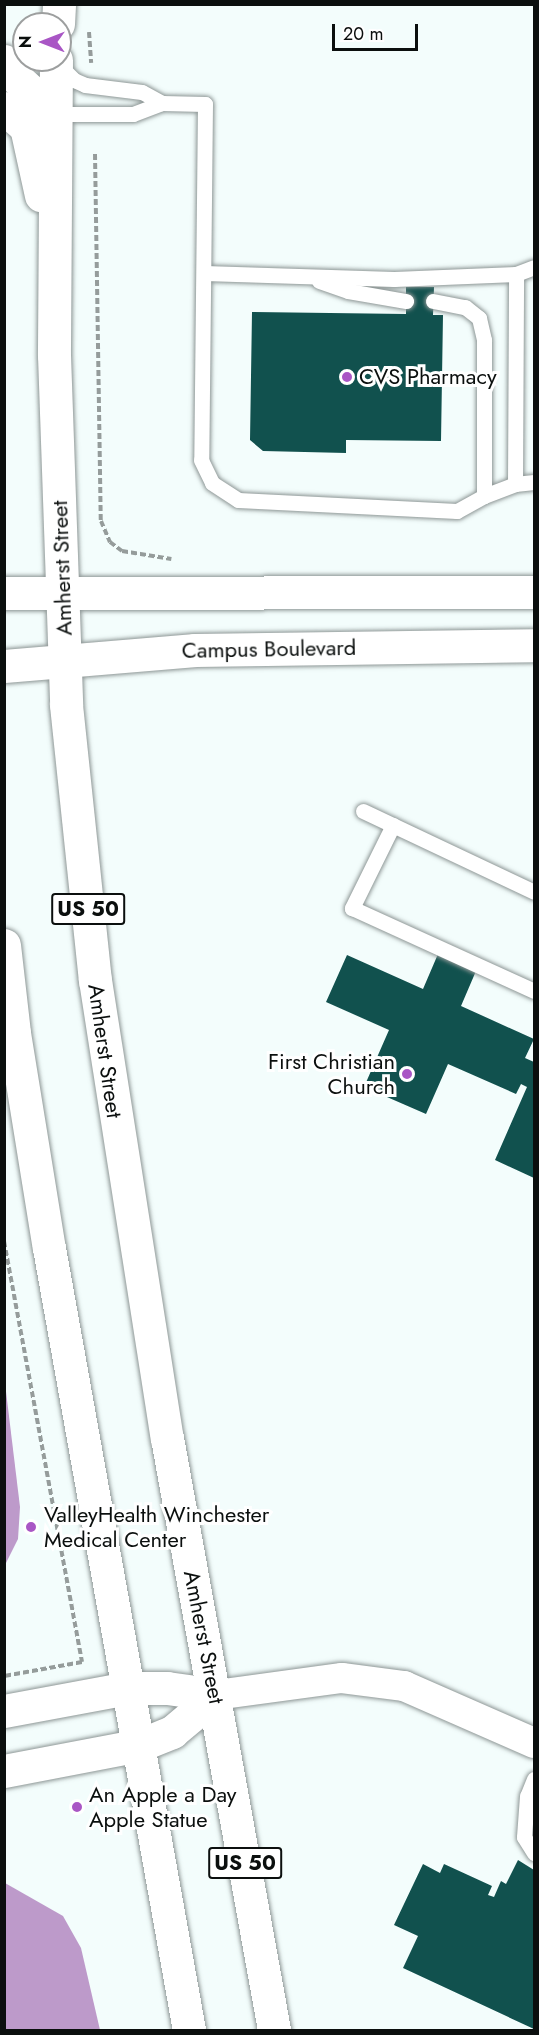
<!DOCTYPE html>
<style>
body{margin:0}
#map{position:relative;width:539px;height:2035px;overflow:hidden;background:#f3fdfc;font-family:Jost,sans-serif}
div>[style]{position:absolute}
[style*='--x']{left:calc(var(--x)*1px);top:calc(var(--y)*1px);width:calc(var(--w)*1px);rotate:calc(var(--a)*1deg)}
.water>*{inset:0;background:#bd9aca}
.building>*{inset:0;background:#11514e}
.path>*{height:4px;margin-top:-2px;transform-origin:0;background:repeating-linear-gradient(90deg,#959c9b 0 6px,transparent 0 9px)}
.roads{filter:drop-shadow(0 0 2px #8e9796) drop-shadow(0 0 2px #8e9796)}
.service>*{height:15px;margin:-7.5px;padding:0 7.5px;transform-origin:7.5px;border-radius:7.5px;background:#fff}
.minor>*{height:30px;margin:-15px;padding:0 15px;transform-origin:15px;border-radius:15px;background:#fff}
.tertiary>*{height:33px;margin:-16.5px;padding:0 16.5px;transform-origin:16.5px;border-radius:16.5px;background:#fff}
.secondary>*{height:33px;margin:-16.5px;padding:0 16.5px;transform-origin:16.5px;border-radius:16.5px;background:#fff}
.primary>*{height:33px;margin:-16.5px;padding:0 16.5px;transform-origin:16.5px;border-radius:16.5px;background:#fff}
.dots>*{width:16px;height:16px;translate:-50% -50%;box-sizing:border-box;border:3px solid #fff;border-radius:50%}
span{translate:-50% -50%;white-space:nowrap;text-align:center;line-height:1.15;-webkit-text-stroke:6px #fff;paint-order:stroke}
.shield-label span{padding:2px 4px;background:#fff;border:2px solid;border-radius:4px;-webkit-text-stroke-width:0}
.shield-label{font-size:21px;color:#0b0f0e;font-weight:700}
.poi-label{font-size:22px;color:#0b0f0e}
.left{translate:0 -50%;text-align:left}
.right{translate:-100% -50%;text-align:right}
.street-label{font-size:22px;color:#0b0f0e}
.frame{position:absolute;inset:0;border:6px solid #0b0f0e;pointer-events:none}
.north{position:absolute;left:12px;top:12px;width:60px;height:60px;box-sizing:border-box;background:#fff;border:2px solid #9d9f9f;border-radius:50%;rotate:270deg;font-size:16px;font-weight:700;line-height:24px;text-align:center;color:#0b0f0e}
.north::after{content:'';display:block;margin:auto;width:21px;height:27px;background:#a956c5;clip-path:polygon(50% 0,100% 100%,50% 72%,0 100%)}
.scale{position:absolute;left:332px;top:24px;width:86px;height:27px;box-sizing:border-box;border:3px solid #0b0f0e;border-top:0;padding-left:8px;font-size:18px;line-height:21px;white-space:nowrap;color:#0b0f0e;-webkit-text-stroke:4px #fff;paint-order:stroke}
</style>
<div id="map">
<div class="water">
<div style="clip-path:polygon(4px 1375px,20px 1507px,18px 1539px,5px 1565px)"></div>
<div style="clip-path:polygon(5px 1883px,63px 1916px,81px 1948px,100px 2030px,5px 2030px)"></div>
</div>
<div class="building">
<div style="clip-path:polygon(406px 287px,434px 287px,433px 315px,443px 315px,441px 441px,346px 440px,346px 453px,263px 451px,250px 440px,252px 312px,406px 314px)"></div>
<div style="clip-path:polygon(438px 954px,476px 971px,461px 1006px,534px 1039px,525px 1058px,534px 1062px,534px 1178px,495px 1160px,527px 1087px,521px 1084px,516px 1094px,448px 1064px,426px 1114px,364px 1087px,389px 1030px,326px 1002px,347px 955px,423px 989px)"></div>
<div style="clip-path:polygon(518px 1860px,534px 1870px,534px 2029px,403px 1968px,418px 1936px,394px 1925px,423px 1864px,440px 1873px,444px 1864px,492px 1886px,488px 1895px,494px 1897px,501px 1881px,506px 1884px)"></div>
</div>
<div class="path">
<div style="--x:89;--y:32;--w:31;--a:86"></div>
<div style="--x:95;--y:154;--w:367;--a:89.1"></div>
<div style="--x:101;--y:521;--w:23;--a:67"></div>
<div style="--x:110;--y:542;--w:15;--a:37"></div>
<div style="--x:122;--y:551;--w:50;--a:9.3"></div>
<div style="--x:4;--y:1241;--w:428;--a:79.5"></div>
<div style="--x:82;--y:1662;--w:79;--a:169.8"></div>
</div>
<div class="roads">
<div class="service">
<div style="--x:58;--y:64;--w:23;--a:45"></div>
<div style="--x:74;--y:80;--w:12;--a:24"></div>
<div style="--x:85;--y:85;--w:57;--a:7"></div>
<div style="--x:142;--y:92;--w:23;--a:29"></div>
<div style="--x:162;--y:103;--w:43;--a:1.3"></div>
<div style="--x:205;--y:104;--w:356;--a:90.6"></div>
<div style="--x:201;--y:460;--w:25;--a:64"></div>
<div style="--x:212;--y:483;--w:31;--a:33"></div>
<div style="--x:238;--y:500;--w:219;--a:2.9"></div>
<div style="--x:457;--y:511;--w:31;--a:-29"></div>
<div style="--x:484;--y:496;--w:33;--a:-21"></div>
<div style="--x:515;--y:484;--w:19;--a:-6"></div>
<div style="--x:56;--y:114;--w:77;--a:0"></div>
<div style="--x:133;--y:114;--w:31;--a:-21"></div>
<div style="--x:204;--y:273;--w:190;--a:1.8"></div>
<div style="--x:394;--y:279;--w:122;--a:-2.3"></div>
<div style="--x:516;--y:274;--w:19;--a:-21"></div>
<div style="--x:319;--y:281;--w:31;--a:19"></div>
<div style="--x:348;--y:291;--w:59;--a:9.8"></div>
<div style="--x:433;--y:301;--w:33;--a:11"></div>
<div style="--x:465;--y:307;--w:18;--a:38"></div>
<div style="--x:479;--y:318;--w:23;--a:77"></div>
<div style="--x:484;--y:340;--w:156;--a:90"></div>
<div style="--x:515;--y:484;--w:210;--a:-89.7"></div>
<div style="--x:363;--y:811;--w:189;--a:25.3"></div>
<div style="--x:393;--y:825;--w:93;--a:116.3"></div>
<div style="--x:352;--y:908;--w:200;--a:24.5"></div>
<div style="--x:534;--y:1779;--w:18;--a:112"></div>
<div style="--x:527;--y:1796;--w:41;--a:94.2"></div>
<div style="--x:524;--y:1837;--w:19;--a:58"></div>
</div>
<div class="minor">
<div style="--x:216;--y:1695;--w:127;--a:-7.7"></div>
<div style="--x:342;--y:1678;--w:63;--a:7.4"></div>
<div style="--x:404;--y:1686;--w:142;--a:23.7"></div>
</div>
<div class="tertiary">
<div style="--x:4;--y:1711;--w:126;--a:-10.5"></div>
<div style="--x:128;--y:1688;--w:39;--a:0"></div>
<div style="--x:167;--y:1688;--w:49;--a:8.1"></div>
<div style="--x:4;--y:1771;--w:138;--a:-10.8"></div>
<div style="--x:140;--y:1745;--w:35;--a:-22"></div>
<div style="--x:172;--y:1732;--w:57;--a:-40.1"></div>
</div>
<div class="secondary">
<div style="--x:4;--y:593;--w:530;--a:-0.11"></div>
<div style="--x:4;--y:666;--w:192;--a:-4.8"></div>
<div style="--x:195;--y:650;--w:339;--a:-0.8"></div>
</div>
<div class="primary">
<div style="--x:58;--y:24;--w:20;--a:-87"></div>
<div style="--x:56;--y:60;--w:295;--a:90.4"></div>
<div style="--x:54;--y:355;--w:350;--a:88"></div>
<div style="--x:66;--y:705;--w:277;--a:84"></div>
<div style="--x:95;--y:980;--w:464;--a:81.1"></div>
<div style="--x:167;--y:1438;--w:602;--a:79.75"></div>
<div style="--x:4;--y:61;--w:17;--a:57"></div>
<div style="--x:13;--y:75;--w:58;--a:42.2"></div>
<div style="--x:4;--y:108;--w:29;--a:41"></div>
<div style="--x:26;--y:127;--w:70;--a:77.6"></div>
<div style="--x:4;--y:945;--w:89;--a:83.5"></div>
<div style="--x:14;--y:1033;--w:218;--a:80.8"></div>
<div style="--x:49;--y:1248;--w:794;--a:79.85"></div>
</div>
</div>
<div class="dots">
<div style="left:347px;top:377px;background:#a956c5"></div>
<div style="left:407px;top:1074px;background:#a956c5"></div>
<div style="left:31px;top:1527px;background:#a956c5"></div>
<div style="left:77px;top:1807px;background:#a956c5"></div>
</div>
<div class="shield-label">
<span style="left:88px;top:909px">US 50</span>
<span style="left:245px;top:1863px">US 50</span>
</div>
<div class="poi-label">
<span class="left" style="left:359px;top:377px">CVS Pharmacy</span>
<span class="right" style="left:395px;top:1074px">First Christian<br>Church</span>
<span class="left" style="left:44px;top:1527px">ValleyHealth Winchester<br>Medical Center</span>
<span class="left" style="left:89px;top:1807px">An Apple a Day<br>Apple Statue</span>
</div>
<div class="street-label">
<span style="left:62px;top:568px;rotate:-92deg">Amherst Street</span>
<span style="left:269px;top:649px;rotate:-1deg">Campus Boulevard</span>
<span style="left:105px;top:1051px;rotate:82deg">Amherst Street</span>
<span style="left:204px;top:1637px;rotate:79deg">Amherst Street</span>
</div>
<div class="frame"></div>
<div class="north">N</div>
<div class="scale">20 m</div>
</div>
